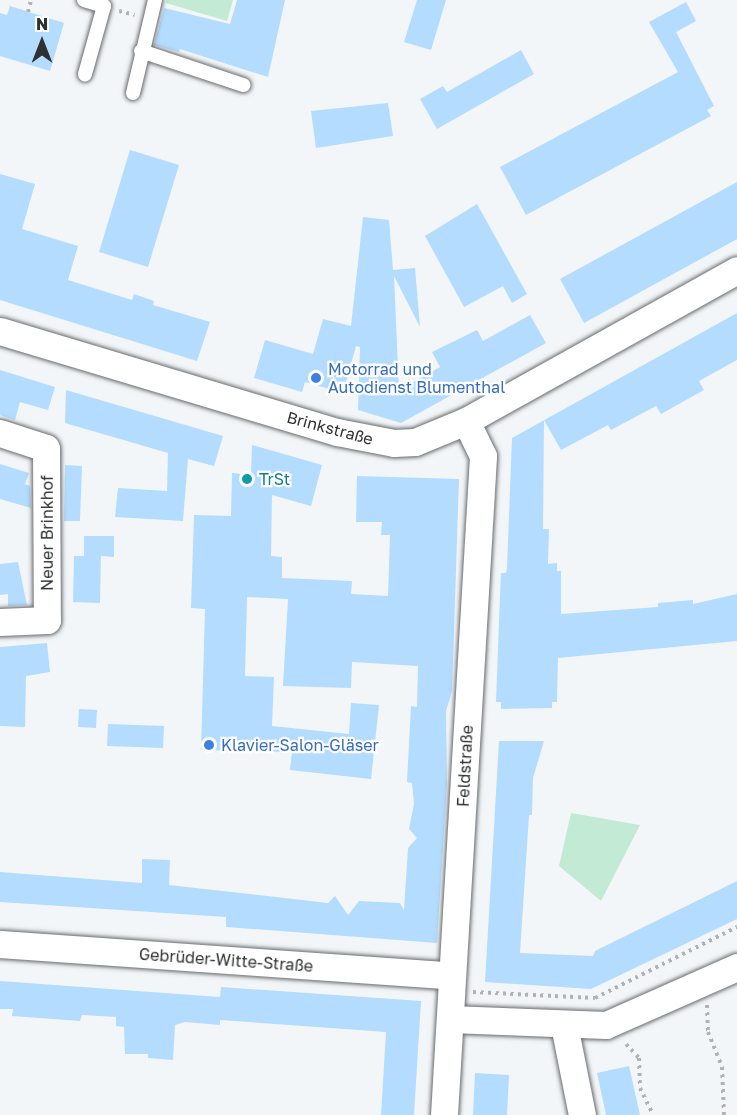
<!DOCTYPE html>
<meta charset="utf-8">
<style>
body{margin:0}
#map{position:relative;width:737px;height:1115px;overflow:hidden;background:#f3f6f9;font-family:"Golos Text",sans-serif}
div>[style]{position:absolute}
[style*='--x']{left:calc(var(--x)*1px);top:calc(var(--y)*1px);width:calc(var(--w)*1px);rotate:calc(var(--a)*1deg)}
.green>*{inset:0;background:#c2ead4}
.building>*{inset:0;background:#b3dcfe}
.path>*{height:4px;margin-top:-2px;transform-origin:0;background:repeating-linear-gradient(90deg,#b0b2b5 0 3px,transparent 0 7.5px)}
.roads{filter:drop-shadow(0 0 2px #686b6d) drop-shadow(0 0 2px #686b6d)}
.lane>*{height:14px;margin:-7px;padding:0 7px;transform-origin:7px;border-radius:7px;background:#fff}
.street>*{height:27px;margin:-13.5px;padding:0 13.5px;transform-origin:13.5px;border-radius:13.5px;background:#fff}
.dots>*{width:16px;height:16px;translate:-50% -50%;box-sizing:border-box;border:3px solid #fff;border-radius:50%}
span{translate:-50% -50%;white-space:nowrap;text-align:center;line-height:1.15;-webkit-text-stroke:4.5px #fff;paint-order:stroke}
.shop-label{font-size:16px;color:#366cbe}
.left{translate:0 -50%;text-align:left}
.street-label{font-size:16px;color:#2e3031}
.culture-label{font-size:16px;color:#0d838f}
.north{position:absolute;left:12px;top:12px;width:60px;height:60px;-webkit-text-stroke:4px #fff;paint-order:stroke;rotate:0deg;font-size:16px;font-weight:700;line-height:24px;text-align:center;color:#2e3031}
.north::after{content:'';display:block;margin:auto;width:21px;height:27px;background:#2e3031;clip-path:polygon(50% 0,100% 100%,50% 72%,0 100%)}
</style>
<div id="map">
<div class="green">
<div style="clip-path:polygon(166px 0,233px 0,227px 21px,166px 3px)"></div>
<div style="clip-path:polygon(571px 813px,640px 825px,601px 901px,559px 866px)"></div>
</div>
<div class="building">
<div style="clip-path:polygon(237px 0,285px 0,268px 77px,180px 49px,179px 52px,154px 45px,164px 8px,230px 24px)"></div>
<div style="clip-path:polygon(417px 0,446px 0,431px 50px,404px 42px)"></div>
<div style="clip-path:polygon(686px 2px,696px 21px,676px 32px,714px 106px,707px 110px,711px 116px,526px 215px,500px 167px,678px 72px,649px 22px)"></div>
<div style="clip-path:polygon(10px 6px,64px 23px,50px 71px,0 56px,0 13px,7px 15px)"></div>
<div style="clip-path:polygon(521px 50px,534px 74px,437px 129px,420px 99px,443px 86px,447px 92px)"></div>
<div style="clip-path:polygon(388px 103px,393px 136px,316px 148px,311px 111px)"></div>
<div style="clip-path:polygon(130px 150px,179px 165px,148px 267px,99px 252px)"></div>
<div style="clip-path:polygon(0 174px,35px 184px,22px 229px,78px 246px,68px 280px,132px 300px,134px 294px,154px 301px,153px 305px,210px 322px,197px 361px,0 300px)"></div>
<div style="clip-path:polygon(737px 182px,737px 239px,584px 323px,560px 279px)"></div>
<div style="clip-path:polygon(477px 204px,527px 294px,512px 303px,503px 286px,464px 307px,425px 236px)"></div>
<div style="clip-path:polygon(363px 217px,389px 220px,393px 270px,415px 268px,420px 327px,394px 276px,399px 390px,440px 367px,432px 352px,477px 330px,483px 341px,530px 315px,546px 343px,401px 423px,358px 410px,360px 347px,356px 346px,343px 393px,305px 382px,302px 392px,254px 378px,265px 340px,313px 354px,323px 319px,351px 326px)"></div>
<div style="clip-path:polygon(737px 313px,737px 360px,699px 381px,704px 390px,661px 414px,656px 406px,611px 430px,608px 425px,561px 450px,544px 420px,543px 529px,549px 529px,548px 564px,557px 563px,557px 571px,561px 571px,561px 614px,658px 607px,658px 603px,693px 600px,693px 604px,737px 594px,737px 641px,558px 658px,557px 702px,552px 702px,552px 708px,501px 709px,501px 702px,496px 702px,499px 621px,501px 573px,506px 573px,507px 568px,512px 438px)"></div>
<div style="clip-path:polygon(0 370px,55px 387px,48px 410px,20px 402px,15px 420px,0 415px)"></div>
<div style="clip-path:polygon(66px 390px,223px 436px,214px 466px,188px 459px,183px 521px,115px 517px,118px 488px,167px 491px,168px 453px,65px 423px)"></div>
<div style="clip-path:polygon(252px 445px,322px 465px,311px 506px,272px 495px,271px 556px,282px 557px,282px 578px,352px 581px,351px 594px,388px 596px,390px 535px,381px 535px,382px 522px,356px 522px,357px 476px,459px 479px,452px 691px,446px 711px,447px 785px,437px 943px,226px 927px,226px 917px,0 902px,0 872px,142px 883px,142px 859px,170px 860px,169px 885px,328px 903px,335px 896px,348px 915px,359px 901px,400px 903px,404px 910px,408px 848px,417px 838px,409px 829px,414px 804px,412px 783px,407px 782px,411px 706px,417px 707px,418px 666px,352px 662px,351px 688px,283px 686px,288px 599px,247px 597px,245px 676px,274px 677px,272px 726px,349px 734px,351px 703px,379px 705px,371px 779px,290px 770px,292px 752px,201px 750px,205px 609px,191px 608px,194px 515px,231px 516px,232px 473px,251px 475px)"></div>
<div style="clip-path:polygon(0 464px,29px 473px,25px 484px,30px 486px,31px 508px,0 499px)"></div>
<div style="clip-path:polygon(65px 465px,82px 466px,80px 521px,64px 521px)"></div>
<div style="clip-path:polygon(84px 536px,114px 536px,114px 557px,101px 556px,100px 603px,73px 602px,74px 556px,84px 556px)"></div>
<div style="clip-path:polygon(18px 562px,27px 605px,8px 606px,8px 594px,0 595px,0 564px)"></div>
<div style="clip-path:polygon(47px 643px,50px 672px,26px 676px,25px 727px,0 726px,0 647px)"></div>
<div style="clip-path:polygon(79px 709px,97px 710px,96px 728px,78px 727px)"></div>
<div style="clip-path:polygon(108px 724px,164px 726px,163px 748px,107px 746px)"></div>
<div style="clip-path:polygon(499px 741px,544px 741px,533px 778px,532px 815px,529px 815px,520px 953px,593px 956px,595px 951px,737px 881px,737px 919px,591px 989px,485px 982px)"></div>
<div style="clip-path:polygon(0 981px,220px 997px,221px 987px,421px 1001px,414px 1115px,381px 1115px,386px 1032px,220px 1020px,220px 1025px,185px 1022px,175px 1025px,173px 1060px,148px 1058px,148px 1054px,125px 1054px,124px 1027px,116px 1026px,116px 1017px,82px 1015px,80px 1021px,12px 1016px,13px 1009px,0 1009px)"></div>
<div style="clip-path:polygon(629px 1066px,640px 1115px,606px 1115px,597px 1073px)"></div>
<div style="clip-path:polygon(475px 1073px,509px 1075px,507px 1115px,473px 1115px)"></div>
</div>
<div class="path">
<div style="--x:119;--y:11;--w:16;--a:14"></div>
<div style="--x:28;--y:12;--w:12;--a:-76"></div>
<div style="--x:473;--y:992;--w:122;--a:2.8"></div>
<div style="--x:595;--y:998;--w:159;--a:-26.6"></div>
<div style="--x:707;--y:1005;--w:27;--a:88"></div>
<div style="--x:708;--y:1032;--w:38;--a:68"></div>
<div style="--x:722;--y:1067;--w:48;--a:87.6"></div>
<div style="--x:626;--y:1044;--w:19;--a:47"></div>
<div style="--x:639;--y:1058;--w:30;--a:88"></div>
<div style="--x:640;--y:1088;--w:30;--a:64"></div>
</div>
<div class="roads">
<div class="lane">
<div style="--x:84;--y:0;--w:21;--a:17"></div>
<div style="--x:104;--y:6;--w:71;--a:105.6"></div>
<div style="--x:141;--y:51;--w:108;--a:18.4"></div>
<div style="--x:133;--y:93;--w:96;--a:-76.7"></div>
</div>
<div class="street">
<div style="--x:0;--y:331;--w:352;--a:16.7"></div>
<div style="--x:337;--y:432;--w:58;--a:10.9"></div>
<div style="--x:394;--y:443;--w:21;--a:-3"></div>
<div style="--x:415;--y:442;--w:55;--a:-22.4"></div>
<div style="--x:466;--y:421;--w:310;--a:-29.1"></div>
<div style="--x:0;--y:433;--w:48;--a:18.1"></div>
<div style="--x:46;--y:448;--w:172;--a:89.7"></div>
<div style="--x:47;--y:620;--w:47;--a:177.6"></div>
<div style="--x:0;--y:944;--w:453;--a:4"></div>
<div style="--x:450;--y:1019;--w:156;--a:2.2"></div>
<div style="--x:606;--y:1025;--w:143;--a:-23.9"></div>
<div style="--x:564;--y:1025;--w:92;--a:78.7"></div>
<div style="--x:444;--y:1115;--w:660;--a:-86.61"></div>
<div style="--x:483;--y:456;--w:39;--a:-116"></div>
</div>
</div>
<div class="dots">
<div style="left:316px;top:378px;background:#3f7fe0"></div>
<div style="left:247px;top:479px;background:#0f9aa8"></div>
<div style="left:209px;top:745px;background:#3f7fe0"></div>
</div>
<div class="shop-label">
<span class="left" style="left:328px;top:378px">Motorrad und<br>Autodienst Blumenthal</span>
<span class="left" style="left:221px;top:745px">Klavier-Salon-Gläser</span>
</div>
<div class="street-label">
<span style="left:330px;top:428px;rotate:15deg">Brinkstraße</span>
<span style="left:47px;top:533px;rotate:-90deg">Neuer Brinkhof</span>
<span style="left:465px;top:766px;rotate:-87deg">Feldstraße</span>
<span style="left:226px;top:960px;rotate:4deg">Gebrüder-Witte-Straße</span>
</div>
<div class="culture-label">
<span class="left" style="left:259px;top:479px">TrSt</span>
</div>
<div class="north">N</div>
</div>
